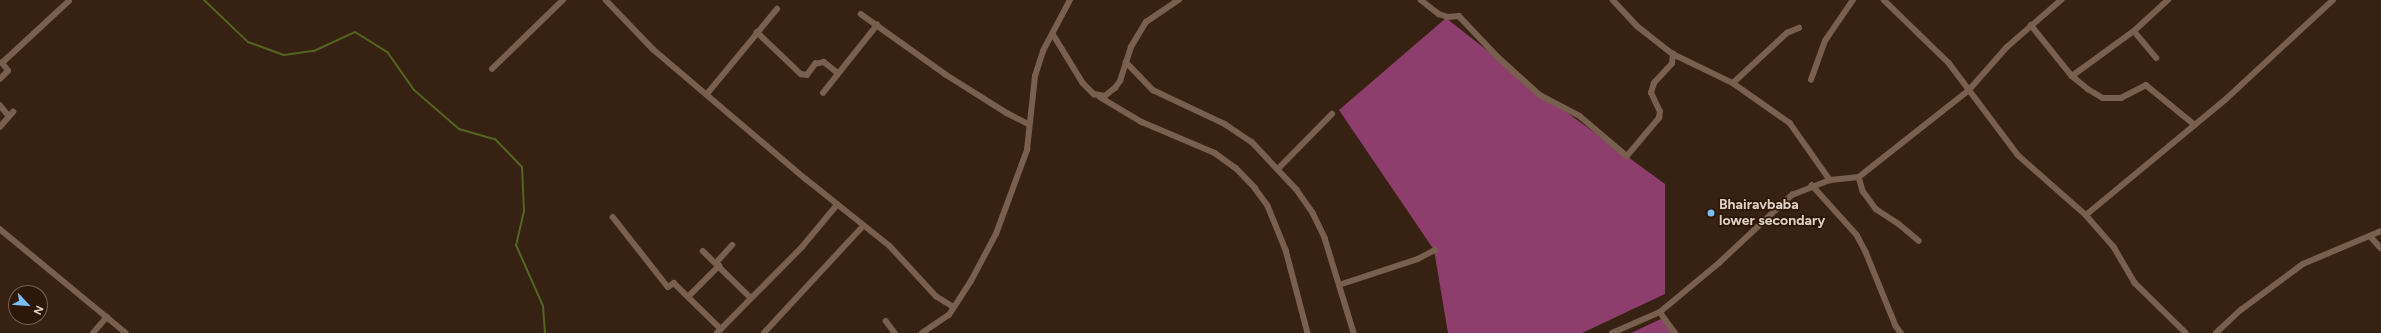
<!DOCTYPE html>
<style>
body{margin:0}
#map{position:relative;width:2381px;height:333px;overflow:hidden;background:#372112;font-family:Figtree,sans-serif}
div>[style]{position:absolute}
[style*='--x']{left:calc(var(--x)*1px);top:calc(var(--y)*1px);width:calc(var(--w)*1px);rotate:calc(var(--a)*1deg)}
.forest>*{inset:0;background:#8e3e6c}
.stream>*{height:2px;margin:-1px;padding:0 1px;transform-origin:1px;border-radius:1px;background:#526620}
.street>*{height:5.5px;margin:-2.75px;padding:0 2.75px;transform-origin:2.75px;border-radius:2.75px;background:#795f4e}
.dots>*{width:11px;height:11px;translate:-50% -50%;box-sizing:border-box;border:2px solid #2d1808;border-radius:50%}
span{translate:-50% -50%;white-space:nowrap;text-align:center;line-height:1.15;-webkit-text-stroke:3.5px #2d1808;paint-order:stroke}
.poi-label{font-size:14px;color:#decfc6;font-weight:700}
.left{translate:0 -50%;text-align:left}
.north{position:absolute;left:8px;top:285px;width:40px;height:40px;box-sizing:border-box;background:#2d1808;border:1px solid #746154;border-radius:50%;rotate:116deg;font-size:11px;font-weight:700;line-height:16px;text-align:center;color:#decfc6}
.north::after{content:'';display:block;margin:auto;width:14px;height:18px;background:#78bff7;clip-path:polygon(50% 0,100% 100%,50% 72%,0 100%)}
</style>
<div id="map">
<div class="forest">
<div style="clip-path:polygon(1446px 18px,1554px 103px,1665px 184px,1665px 294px,1582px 333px,1448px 333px,1434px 250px,1339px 110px)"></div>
<div style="clip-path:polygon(1663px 318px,1674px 333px,1631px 333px)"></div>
</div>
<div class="stream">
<div style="--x:204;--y:0;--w:61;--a:43.7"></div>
<div style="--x:248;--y:42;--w:38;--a:20"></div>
<div style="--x:284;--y:55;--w:30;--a:-8"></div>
<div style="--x:314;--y:51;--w:45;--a:-24.9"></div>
<div style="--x:355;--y:32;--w:39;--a:32"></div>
<div style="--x:388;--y:53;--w:45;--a:54.9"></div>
<div style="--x:414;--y:90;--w:60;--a:40.9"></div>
<div style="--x:459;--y:129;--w:37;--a:16"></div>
<div style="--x:495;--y:139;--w:39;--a:46"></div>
<div style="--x:522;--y:167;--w:44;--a:87.4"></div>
<div style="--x:524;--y:211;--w:35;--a:103"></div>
<div style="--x:516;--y:245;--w:67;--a:66.1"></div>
<div style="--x:543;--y:306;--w:27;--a:86"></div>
</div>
<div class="street">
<div style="--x:606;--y:0;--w:68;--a:46.2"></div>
<div style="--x:653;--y:49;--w:201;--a:40.4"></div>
<div style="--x:806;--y:179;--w:107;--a:38.6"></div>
<div style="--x:890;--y:246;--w:68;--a:47.4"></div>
<div style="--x:936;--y:296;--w:19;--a:32"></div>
<div style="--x:1421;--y:0;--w:23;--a:38"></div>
<div style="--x:1439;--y:14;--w:9;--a:18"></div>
<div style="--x:1448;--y:17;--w:11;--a:-5"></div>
<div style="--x:1459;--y:16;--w:55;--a:46.5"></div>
<div style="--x:1497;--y:56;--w:58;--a:42.2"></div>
<div style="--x:1540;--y:95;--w:45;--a:27.7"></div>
<div style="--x:1580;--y:116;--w:62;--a:40.4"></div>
<div style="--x:1627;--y:156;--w:50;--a:-49.9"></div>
<div style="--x:1659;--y:118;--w:6;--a:-81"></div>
<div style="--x:1660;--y:112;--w:21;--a:-115"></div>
<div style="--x:1651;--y:93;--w:10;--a:-73"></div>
<div style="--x:1654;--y:83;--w:26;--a:-47"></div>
<div style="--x:1672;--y:64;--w:10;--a:-84"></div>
<div style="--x:1613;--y:0;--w:35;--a:47"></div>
<div style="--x:1637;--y:26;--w:46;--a:37.9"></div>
<div style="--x:1673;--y:54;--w:67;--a:25.8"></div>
<div style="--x:1733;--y:83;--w:70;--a:35.1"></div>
<div style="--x:1790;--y:123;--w:70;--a:54.9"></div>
<div style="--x:1884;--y:0;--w:91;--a:44.1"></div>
<div style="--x:1949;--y:63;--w:115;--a:53.1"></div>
<div style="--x:2018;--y:155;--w:91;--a:41.4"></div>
<div style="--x:2086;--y:215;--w:43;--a:48.8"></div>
<div style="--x:2114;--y:247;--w:42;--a:59.7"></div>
<div style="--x:2135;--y:283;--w:71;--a:44.4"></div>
<div style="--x:861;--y:14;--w:103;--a:35.5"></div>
<div style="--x:945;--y:74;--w:73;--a:32.2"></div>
<div style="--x:1007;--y:113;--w:25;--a:27"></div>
<div style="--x:2031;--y:25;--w:65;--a:51.2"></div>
<div style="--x:2072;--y:76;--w:21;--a:39"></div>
<div style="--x:2088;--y:89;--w:17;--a:31"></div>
<div style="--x:2103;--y:98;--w:18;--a:0"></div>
<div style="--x:2121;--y:98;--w:28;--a:-27"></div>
<div style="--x:2146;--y:85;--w:63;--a:39.2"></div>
<div style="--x:2134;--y:31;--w:35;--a:50"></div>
<div style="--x:757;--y:32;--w:61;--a:43.7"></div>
<div style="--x:801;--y:74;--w:6;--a:9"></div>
<div style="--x:807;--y:75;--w:14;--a:-54"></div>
<div style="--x:815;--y:64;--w:9;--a:-13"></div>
<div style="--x:824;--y:62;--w:18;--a:38"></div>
<div style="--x:1053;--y:34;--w:57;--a:58.5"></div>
<div style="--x:1083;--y:83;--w:16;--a:45"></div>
<div style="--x:1094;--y:94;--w:11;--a:10"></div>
<div style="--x:1105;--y:96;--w:13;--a:-39"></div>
<div style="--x:1115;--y:88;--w:9;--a:-54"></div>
<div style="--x:1120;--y:81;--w:36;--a:-72"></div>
<div style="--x:1131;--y:47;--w:29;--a:-59"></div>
<div style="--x:1146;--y:22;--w:40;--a:-34"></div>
<div style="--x:1126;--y:62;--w:39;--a:46"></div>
<div style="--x:1153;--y:90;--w:80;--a:25.3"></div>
<div style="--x:1225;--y:124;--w:32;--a:34"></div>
<div style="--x:1252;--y:142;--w:66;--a:46.8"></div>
<div style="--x:1297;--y:190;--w:28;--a:55"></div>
<div style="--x:1313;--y:213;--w:28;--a:64"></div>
<div style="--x:1325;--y:238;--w:99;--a:73"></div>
<div style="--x:492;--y:69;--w:99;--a:-44.2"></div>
<div style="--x:2072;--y:76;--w:77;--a:-36"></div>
<div style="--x:2134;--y:31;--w:46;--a:-42.4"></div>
<div style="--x:0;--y:79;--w:11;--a:-45"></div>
<div style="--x:8;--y:71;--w:10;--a:-127"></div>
<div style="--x:2;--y:63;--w:91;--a:-42.8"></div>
<div style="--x:1811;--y:80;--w:41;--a:-70.3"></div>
<div style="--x:1825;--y:41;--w:50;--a:-55.7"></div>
<div style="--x:1733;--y:83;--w:74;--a:-42.8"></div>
<div style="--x:1787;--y:33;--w:13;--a:-23"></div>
<div style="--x:823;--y:93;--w:87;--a:-51.5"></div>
<div style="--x:707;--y:94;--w:110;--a:-50.5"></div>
<div style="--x:1100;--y:97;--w:49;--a:30.8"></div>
<div style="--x:1142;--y:122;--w:79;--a:23"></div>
<div style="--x:1215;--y:153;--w:26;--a:36"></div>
<div style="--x:1236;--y:168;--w:28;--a:46"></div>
<div style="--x:1255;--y:188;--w:22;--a:54"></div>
<div style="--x:1268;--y:206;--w:48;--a:67.8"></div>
<div style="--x:1286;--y:250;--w:86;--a:75.2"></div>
<div style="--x:0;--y:105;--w:14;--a:51"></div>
<div style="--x:0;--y:127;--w:20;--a:-49"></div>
<div style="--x:1278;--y:169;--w:77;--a:-45.5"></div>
<div style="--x:1859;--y:177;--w:15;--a:74"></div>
<div style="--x:1863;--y:191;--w:22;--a:54"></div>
<div style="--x:1876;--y:209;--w:27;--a:33"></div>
<div style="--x:1899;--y:224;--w:26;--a:40"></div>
<div style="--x:1812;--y:185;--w:67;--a:48"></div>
<div style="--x:1857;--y:235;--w:19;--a:62"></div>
<div style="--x:1866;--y:252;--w:80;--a:67.9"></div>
<div style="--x:1896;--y:326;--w:9;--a:54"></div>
<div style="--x:2086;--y:215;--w:180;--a:-39.6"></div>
<div style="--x:2225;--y:100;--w:147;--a:-42.8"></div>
<div style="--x:613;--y:217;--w:89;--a:51.8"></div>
<div style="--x:668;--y:287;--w:7;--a:-34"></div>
<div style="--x:674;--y:283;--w:66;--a:44.4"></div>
<div style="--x:0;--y:229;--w:163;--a:39.5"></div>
<div style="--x:2371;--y:237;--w:15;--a:48"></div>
<div style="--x:703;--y:251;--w:67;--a:44.4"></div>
<div style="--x:716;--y:263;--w:24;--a:-48"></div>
<div style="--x:1339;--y:285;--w:83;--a:-18.2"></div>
<div style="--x:1418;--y:259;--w:19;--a:-28"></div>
<div style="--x:688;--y:297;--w:44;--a:-45"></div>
<div style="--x:1660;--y:312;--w:26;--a:54"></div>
<div style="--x:886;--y:321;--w:15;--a:53"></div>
<div style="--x:93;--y:333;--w:21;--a:-49"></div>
<div style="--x:717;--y:333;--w:121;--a:-45.3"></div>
<div style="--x:802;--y:247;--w:55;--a:-50.2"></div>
<div style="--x:764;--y:333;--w:146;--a:-47.2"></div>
<div style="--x:922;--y:333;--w:32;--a:-34"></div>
<div style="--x:949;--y:315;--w:40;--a:-57.1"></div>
<div style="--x:971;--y:281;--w:53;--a:-62"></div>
<div style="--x:996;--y:234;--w:90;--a:-69.7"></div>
<div style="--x:1027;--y:150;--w:74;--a:-83.8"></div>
<div style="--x:1035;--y:76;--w:26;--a:-72"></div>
<div style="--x:1043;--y:51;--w:58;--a:-62.1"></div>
<div style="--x:1612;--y:333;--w:52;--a:-23.6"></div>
<div style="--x:1660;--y:312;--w:77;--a:-39.7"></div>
<div style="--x:1719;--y:263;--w:100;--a:-43"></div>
<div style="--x:1792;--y:195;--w:41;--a:-21.5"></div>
<div style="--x:1830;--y:180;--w:29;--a:-6"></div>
<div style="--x:1859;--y:177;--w:140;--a:-38.3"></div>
<div style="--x:1969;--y:90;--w:57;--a:-48.5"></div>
<div style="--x:2007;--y:47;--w:72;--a:-41"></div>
<div style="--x:2216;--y:333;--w:34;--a:-43"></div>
<div style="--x:2241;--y:310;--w:77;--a:-36.6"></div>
<div style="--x:2303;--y:264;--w:85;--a:-22.9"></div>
</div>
<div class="dots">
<div style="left:1711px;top:213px;background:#78bff7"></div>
</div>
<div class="poi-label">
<span class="left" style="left:1719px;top:213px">Bhairavbaba<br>lower secondary</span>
</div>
<div class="north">N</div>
</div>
